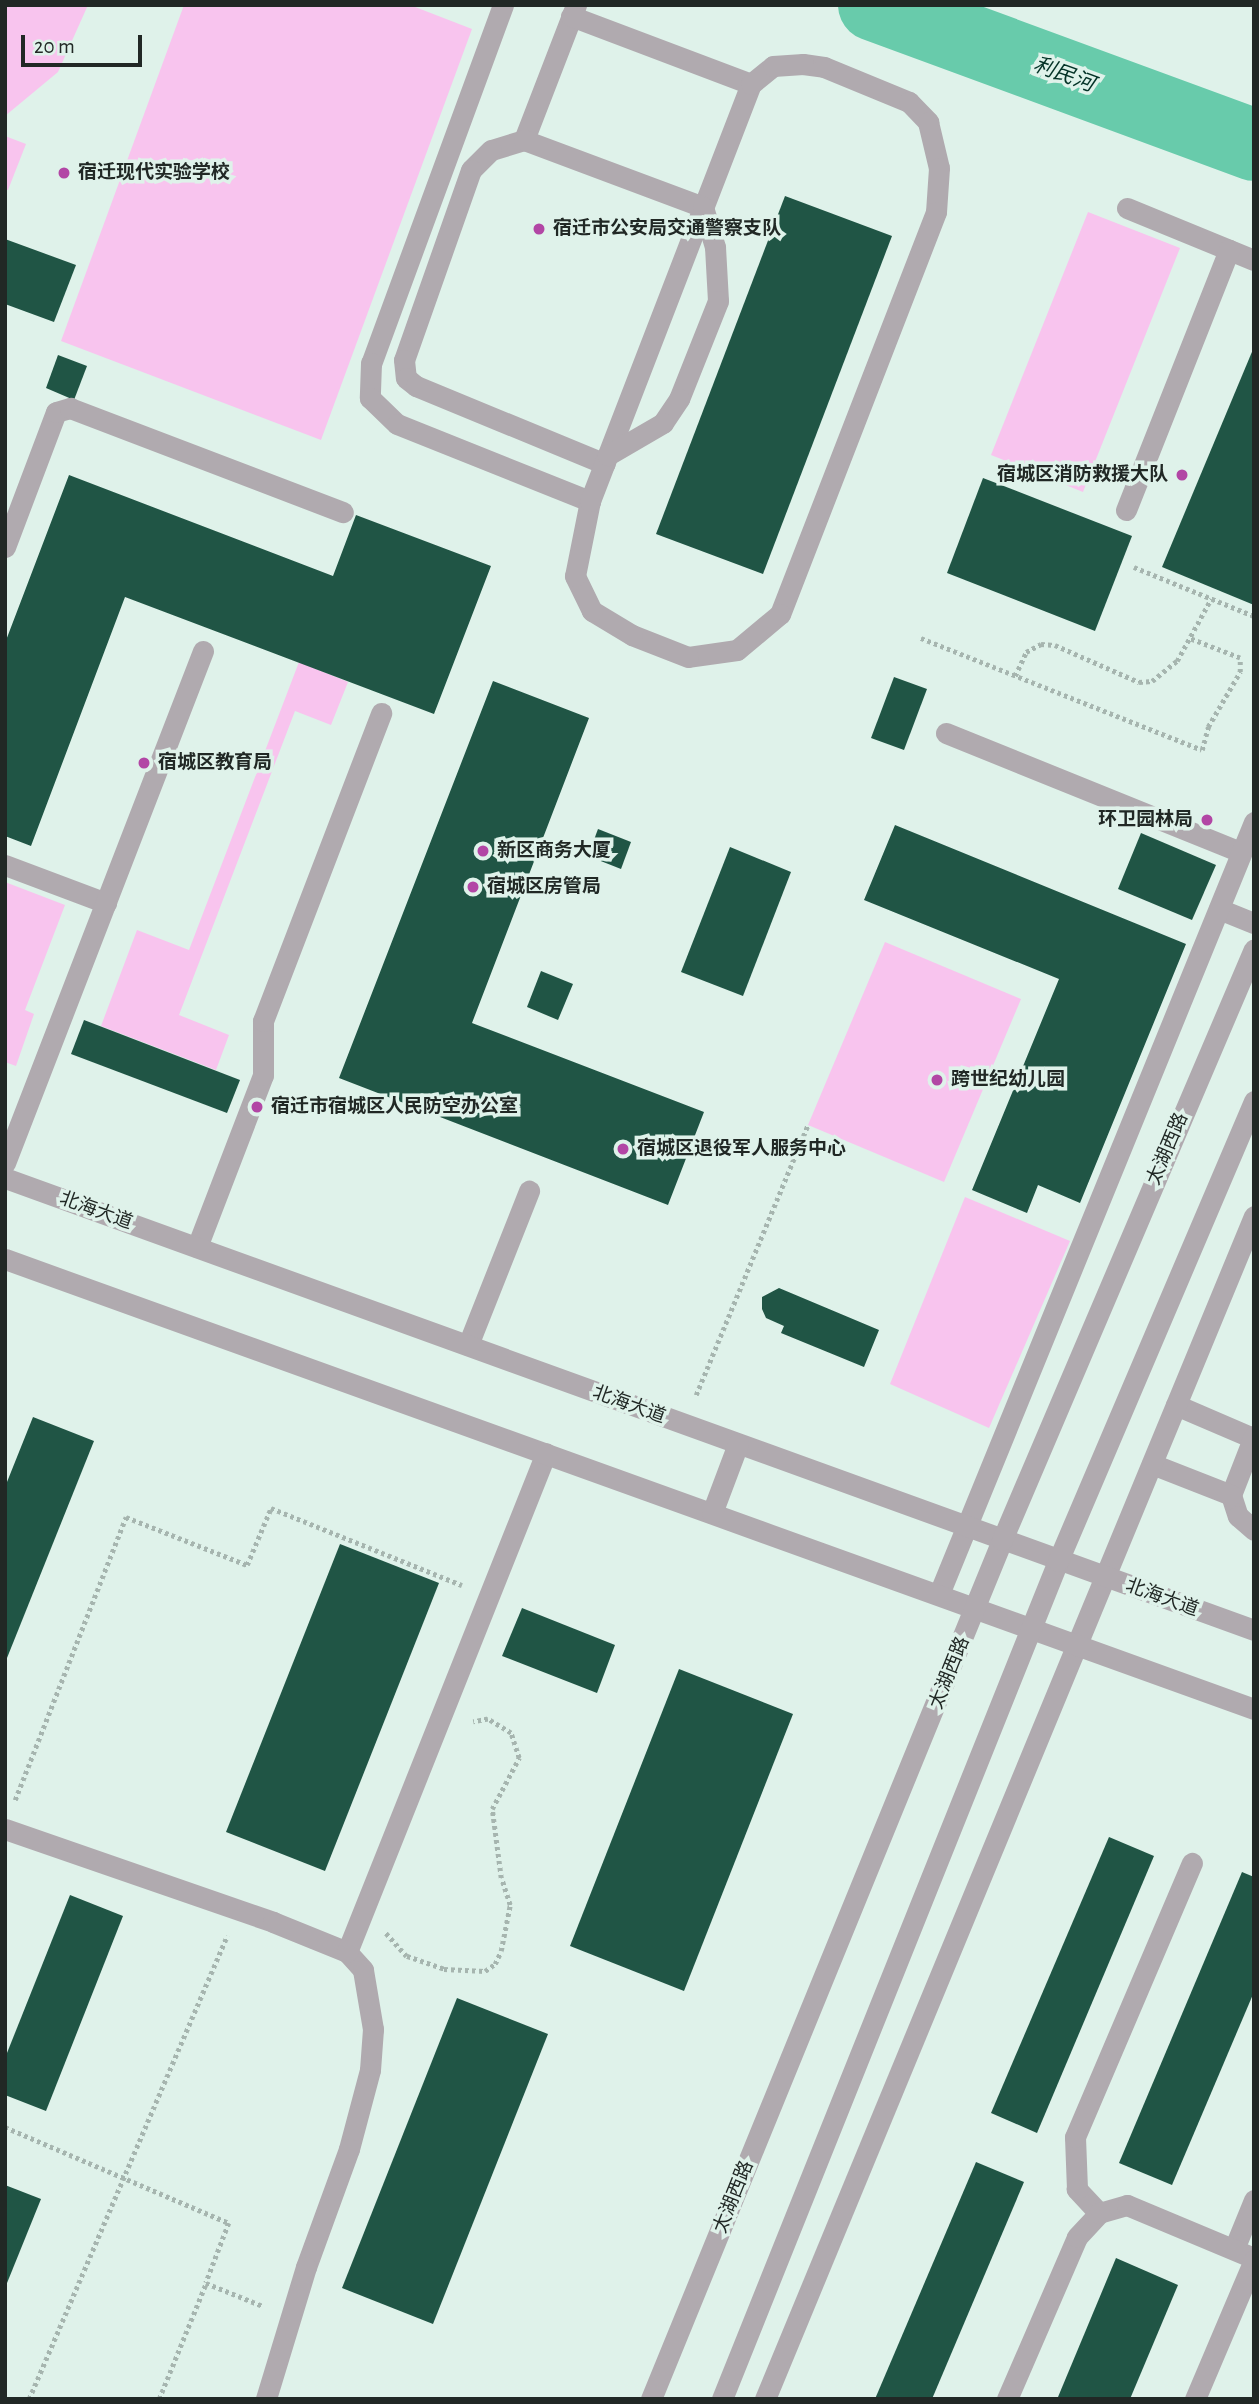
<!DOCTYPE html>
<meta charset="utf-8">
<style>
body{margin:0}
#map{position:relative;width:1259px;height:2404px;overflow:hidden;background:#dff2ea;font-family:"Alegreya Sans","Noto Sans SC",sans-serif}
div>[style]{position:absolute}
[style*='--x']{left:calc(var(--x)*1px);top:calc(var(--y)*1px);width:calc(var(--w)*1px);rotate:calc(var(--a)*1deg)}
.green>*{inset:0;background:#f8c4ee}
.river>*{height:72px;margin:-36px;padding:0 36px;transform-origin:36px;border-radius:36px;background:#68cbab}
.building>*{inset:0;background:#205545}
.path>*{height:4.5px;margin-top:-2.25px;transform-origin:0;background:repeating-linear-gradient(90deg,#a6b5af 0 3.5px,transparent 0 7px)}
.service>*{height:21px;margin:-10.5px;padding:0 10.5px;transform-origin:10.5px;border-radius:10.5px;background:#b0aaaf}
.tertiary>*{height:21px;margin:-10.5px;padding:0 10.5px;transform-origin:10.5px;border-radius:10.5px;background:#b0aaaf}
.dots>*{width:19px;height:19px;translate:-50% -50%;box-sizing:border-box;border:4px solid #dff2ea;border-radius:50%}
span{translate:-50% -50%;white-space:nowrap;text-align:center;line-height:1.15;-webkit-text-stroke:7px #dff2ea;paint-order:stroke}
.poi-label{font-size:19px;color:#212825;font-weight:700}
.left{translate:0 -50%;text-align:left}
.right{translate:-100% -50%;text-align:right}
.street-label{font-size:19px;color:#212825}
.water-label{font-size:21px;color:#043327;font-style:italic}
.frame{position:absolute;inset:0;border:7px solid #212825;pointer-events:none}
.scale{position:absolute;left:21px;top:35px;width:121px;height:32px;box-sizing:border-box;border:4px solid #212825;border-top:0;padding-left:9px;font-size:21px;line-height:24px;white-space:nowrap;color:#212825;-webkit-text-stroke:5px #dff2ea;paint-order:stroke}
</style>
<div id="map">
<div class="green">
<div style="clip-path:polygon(5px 5px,88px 5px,58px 72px,5px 116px)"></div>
<div style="clip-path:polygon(184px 5px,410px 5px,472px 29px,321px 440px,61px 341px)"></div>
<div style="clip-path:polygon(5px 136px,26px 144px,8px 190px,5px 189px)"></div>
<div style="clip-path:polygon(1088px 212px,1180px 248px,1083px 492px,991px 455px)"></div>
<div style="clip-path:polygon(299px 662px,348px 682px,331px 725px,295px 711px,179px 1015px,229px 1035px,216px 1070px,101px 1026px,137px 930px,189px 950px)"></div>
<div style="clip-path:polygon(5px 882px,65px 905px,25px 1010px,34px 1014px,16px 1066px,5px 1062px)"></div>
<div style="clip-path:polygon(885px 942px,1021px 999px,944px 1182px,808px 1125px)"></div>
<div style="clip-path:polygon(965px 1197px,1070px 1241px,989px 1428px,890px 1384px)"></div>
</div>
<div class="river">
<div style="--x:874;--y:5;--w:405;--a:20.2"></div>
</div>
<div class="building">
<div style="clip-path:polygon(785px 196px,892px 236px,763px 574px,656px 534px)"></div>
<div style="clip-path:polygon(5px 239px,76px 265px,54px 322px,5px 304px)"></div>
<div style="clip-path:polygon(1254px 347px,1254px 605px,1162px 567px)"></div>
<div style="clip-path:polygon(58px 355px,87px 366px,74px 400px,46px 388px)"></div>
<div style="clip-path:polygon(69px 475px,333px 576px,356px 515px,491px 566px,434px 714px,125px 597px,31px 846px,5px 836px,5px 643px)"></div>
<div style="clip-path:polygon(983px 478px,1132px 536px,1095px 631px,947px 573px)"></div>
<div style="clip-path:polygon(894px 677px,927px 689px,904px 750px,871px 738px)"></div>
<div style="clip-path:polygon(493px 681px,589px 718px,472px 1023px,704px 1112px,668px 1205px,339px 1078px)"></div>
<div style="clip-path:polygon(895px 825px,1186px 944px,1080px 1203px,1038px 1185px,1027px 1213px,972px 1190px,1059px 979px,864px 900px)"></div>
<div style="clip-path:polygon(598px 829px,631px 842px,621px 869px,588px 856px)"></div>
<div style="clip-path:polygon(1141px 833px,1216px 865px,1192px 920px,1118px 889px)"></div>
<div style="clip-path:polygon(730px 847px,791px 872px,743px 996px,681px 972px)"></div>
<div style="clip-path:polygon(541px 971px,573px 984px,558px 1020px,527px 1007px)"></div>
<div style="clip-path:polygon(84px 1020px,240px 1080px,227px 1113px,71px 1054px)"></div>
<div style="clip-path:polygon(779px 1288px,879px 1330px,864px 1367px,781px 1333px,784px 1326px,766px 1318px,762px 1309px,762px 1297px)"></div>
<div style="clip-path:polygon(33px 1417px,94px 1441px,5px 1663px,5px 1487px)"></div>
<div style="clip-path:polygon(340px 1544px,439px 1583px,325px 1871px,226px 1832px)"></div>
<div style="clip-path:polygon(522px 1608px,615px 1645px,597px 1693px,502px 1656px)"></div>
<div style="clip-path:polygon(679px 1669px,793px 1714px,684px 1991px,570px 1946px)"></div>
<div style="clip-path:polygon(1109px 1837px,1154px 1856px,1037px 2133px,991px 2113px)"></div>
<div style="clip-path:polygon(1242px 1872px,1254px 1877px,1254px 1992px,1172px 2185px,1119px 2163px)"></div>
<div style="clip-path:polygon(70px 1895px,123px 1916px,46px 2111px,5px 2095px,5px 2058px)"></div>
<div style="clip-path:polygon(457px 1998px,548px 2034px,433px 2324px,342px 2288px)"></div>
<div style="clip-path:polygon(976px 2162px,1024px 2182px,932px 2399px,875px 2399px)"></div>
<div style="clip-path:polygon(5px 2185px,41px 2199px,5px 2288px)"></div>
<div style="clip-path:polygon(1116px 2258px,1178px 2285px,1130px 2399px,1062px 2399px,1058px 2397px)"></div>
</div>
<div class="path">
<div style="--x:1134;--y:567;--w:130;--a:22.2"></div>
<div style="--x:921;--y:638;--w:302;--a:21.7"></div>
<div style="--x:1202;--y:750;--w:24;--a:-75"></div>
<div style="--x:1208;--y:727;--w:64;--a:-59.8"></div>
<div style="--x:1240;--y:672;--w:14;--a:-90"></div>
<div style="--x:1240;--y:658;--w:53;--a:-158.8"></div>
<div style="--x:1015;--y:676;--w:26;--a:-65"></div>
<div style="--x:1026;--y:652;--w:17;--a:-28"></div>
<div style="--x:1041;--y:644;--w:14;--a:4"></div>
<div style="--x:1055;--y:645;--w:92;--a:23.8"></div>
<div style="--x:1139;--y:682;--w:13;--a:-4"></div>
<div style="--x:1152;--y:681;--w:32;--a:-39"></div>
<div style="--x:1177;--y:661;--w:71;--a:-61.3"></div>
<div style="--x:696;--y:1395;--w:292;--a:-67.5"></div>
<div style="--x:15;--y:1800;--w:304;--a:-68.6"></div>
<div style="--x:126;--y:1517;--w:130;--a:21.6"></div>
<div style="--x:247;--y:1565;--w:62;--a:-67.2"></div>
<div style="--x:271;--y:1508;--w:206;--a:22"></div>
<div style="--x:386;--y:1933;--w:31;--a:48"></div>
<div style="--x:407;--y:1956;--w:39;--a:19"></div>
<div style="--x:444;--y:1969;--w:41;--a:2.8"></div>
<div style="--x:485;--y:1971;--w:12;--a:-35"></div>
<div style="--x:495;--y:1964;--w:14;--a:-65"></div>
<div style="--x:501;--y:1951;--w:47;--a:-78.9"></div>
<div style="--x:510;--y:1905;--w:28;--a:-108"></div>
<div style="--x:501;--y:1878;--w:70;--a:-97.4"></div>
<div style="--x:492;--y:1809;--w:58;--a:-62.1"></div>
<div style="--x:519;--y:1758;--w:26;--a:-108"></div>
<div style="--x:511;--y:1733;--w:27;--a:-149"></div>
<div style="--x:488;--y:1719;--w:15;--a:169"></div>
<div style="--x:5;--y:2127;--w:244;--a:23.2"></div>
<div style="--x:229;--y:2223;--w:64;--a:111"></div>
<div style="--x:29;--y:2399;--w:504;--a:-66.85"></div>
<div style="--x:159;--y:2399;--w:125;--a:-67.9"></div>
<div style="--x:206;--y:2283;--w:61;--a:22"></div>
</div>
<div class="service">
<div style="--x:503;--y:5;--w:382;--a:110.2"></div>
<div style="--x:371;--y:363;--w:35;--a:92"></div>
<div style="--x:370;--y:398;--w:37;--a:44"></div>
<div style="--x:397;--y:424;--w:208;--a:21.8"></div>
<div style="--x:576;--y:5;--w:145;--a:111.1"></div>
<div style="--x:524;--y:140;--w:34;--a:163"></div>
<div style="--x:491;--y:150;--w:28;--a:135"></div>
<div style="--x:471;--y:170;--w:201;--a:109.4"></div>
<div style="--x:404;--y:360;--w:18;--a:84"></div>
<div style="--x:406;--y:378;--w:13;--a:39"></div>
<div style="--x:416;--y:386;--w:204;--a:22.4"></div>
<div style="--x:571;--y:16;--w:192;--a:20.7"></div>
<div style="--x:803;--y:64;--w:21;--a:8"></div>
<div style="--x:824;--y:67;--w:92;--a:22.4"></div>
<div style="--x:909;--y:102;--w:28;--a:46"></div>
<div style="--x:928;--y:122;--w:47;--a:76.6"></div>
<div style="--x:939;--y:168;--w:44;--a:93.9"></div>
<div style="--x:936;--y:212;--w:431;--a:111.2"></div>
<div style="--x:780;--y:614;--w:56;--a:140.1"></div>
<div style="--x:737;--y:650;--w:49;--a:171.9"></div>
<div style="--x:688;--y:657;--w:60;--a:-158.6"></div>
<div style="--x:632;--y:635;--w:47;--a:-149"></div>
<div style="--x:592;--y:611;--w:39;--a:-116"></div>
<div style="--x:575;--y:576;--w:76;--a:-78.7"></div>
<div style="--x:590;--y:501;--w:447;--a:-68.9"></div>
<div style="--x:751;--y:84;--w:28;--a:-39"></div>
<div style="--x:773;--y:66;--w:30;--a:-4"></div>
<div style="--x:524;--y:140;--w:191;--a:20.5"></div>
<div style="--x:703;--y:207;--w:42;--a:73.3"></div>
<div style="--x:715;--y:247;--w:54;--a:86.8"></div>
<div style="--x:718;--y:301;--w:105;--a:111.7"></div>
<div style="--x:679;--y:399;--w:29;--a:124"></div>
<div style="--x:663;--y:423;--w:64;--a:149.8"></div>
<div style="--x:1127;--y:208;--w:137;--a:22.3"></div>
<div style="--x:1126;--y:510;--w:280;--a:-68.4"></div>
<div style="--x:5;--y:547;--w:144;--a:-69.3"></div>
<div style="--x:56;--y:412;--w:15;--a:-16"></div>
<div style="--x:70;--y:408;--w:292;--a:20.9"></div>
<div style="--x:946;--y:733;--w:318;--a:22"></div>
<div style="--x:5;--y:865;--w:108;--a:20.6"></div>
<div style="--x:1219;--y:909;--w:38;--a:22"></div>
<div style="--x:5;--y:1163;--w:549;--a:-68.86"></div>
<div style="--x:197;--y:1247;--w:184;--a:-69"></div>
<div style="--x:263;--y:1075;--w:54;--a:-90"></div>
<div style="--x:263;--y:1021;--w:330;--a:-69"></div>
<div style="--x:468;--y:1345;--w:166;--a:-68.4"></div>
<div style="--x:1176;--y:1405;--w:84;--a:23.2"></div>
<div style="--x:1254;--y:1436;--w:63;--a:111.3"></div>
<div style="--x:1231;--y:1495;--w:22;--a:72"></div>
<div style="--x:1238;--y:1516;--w:21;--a:41"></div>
<div style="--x:1152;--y:1464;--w:85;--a:21.4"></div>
<div style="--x:939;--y:1594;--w:834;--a:-67.8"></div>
<div style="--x:5;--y:1829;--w:284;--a:19.1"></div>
<div style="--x:273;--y:1922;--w:80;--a:22.1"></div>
<div style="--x:347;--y:1952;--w:24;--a:48"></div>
<div style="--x:363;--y:1970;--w:60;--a:80.4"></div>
<div style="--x:373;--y:2029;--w:41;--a:94.2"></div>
<div style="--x:370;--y:2070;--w:82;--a:104.9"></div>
<div style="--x:349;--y:2149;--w:126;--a:110"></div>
<div style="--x:306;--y:2267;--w:138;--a:106.9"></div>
<div style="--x:347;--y:1952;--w:537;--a:-68.26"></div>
<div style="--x:1099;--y:2213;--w:33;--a:-133"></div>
<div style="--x:1077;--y:2189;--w:52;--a:-92.2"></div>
<div style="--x:1075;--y:2137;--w:298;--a:-66.9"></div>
<div style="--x:1234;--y:2249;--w:53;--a:-67.8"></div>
<div style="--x:765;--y:2399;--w:1280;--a:-67.54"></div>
<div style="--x:1007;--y:2399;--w:176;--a:-66.6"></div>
<div style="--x:1077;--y:2237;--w:33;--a:-47"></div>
<div style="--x:1099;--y:2213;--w:29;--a:-16"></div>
<div style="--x:1127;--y:2205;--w:138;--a:22.7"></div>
<div style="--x:1195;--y:2399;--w:151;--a:-67"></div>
</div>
<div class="tertiary">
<div style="--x:5;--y:1178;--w:1328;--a:19.89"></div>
<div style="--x:5;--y:1259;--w:1328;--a:19.81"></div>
<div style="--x:712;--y:1513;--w:74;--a:-69.4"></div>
<div style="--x:651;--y:2399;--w:928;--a:-67.77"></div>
<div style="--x:1002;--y:1540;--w:642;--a:-66.91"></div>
<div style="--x:722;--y:2399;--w:903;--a:-68.15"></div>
<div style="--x:1058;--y:1561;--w:500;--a:-66.92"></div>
</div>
<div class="dots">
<div style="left:64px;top:173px;background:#b246a5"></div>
<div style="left:539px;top:229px;background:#b246a5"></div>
<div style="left:1182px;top:475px;background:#b246a5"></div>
<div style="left:144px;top:763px;background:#b246a5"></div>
<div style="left:1207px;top:820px;background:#b246a5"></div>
<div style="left:483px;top:851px;background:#b246a5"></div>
<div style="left:473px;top:887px;background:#b246a5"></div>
<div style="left:937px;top:1080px;background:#b246a5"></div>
<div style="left:257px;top:1107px;background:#b246a5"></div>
<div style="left:623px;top:1149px;background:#b246a5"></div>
</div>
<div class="poi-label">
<span class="left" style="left:78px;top:173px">宿迁现代实验学校</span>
<span class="left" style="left:553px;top:229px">宿迁市公安局交通警察支队</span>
<span class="right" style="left:1168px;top:475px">宿城区消防救援大队</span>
<span class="left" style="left:158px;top:763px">宿城区教育局</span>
<span class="right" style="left:1193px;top:820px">环卫园林局</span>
<span class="left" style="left:497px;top:851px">新区商务大厦</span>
<span class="left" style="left:487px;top:887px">宿城区房管局</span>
<span class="left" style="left:951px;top:1080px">跨世纪幼儿园</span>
<span class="left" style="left:271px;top:1107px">宿迁市宿城区人民防空办公室</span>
<span class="left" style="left:637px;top:1149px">宿城区退役军人服务中心</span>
</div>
<div class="street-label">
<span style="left:1168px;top:1149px;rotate:-67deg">太湖西路</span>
<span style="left:96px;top:1211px;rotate:20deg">北海大道</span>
<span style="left:629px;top:1405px;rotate:20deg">北海大道</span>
<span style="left:1162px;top:1598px;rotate:20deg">北海大道</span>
<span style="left:950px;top:1673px;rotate:-68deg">太湖西路</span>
<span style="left:734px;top:2197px;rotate:-68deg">太湖西路</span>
</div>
<div class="water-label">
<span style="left:1064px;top:75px;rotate:20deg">利民河</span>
</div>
<div class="frame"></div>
<div class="scale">20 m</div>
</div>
